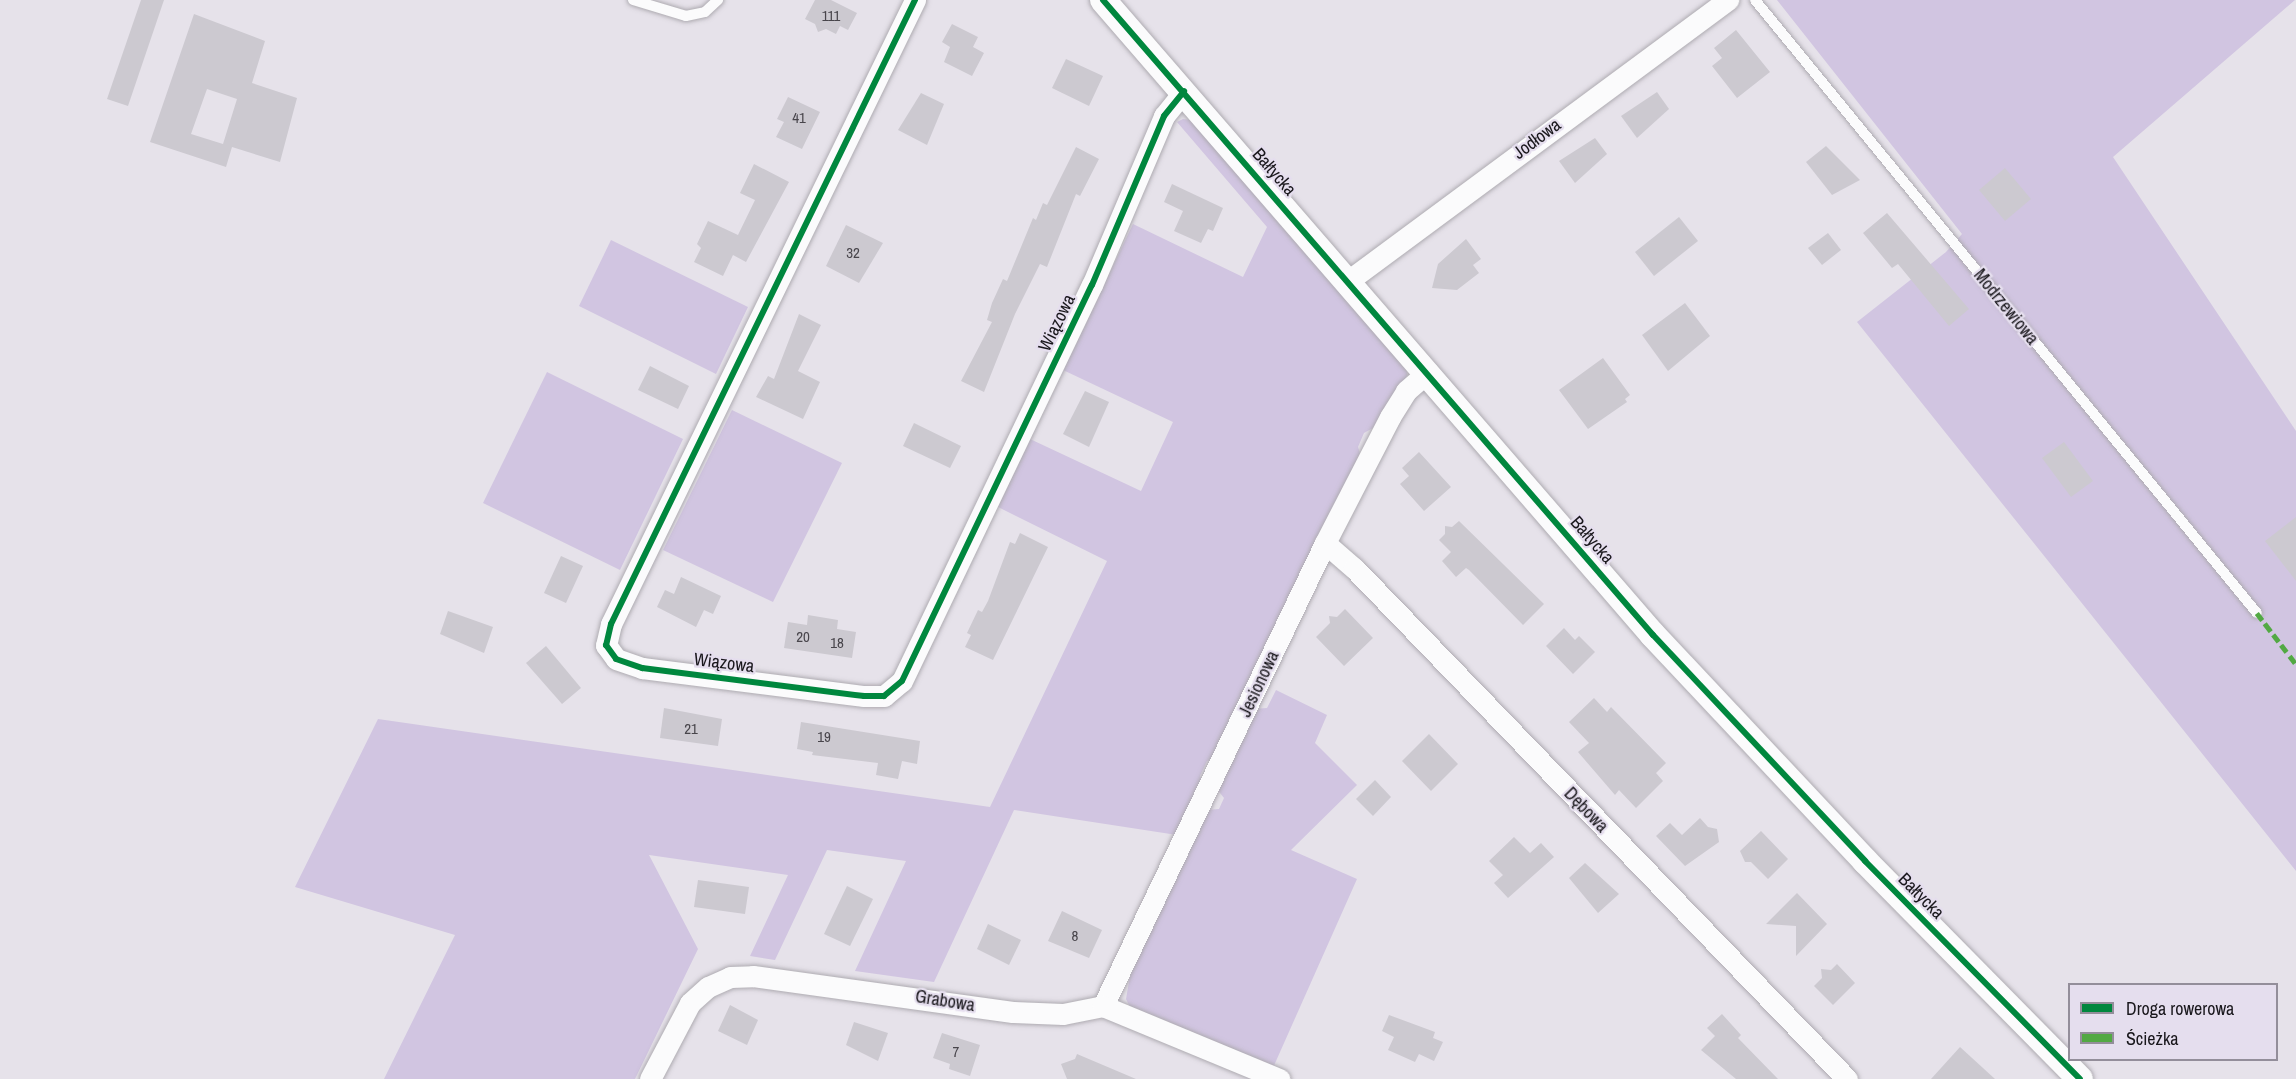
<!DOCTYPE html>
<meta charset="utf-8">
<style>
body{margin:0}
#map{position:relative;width:2296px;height:1079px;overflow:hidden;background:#e6e2ea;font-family:"Archivo Narrow",sans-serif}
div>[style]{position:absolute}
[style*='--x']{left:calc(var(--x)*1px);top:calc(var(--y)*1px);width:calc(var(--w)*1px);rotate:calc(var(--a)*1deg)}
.green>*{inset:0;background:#d1c5e1}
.building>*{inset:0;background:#ccc9d0}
.roads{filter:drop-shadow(0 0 2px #aeabb1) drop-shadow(0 0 2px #aeabb1)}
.service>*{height:10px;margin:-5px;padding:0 5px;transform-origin:5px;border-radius:5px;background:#fbfbfc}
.minor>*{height:21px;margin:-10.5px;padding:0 10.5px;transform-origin:10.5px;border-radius:10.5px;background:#fbfbfc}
.tertiary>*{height:26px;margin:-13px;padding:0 13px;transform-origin:13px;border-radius:13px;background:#fbfbfc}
.quiet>*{height:4.5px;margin-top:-2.25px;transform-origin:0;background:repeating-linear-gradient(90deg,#52a943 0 9px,transparent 0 13.5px)}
.cycleway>*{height:6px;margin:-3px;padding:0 3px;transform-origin:3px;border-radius:3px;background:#00873e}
span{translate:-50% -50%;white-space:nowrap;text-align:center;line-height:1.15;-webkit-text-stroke:4.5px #e5deee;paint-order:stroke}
.number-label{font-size:15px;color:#48454b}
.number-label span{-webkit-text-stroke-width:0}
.street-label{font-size:18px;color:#19171c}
.legend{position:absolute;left:2068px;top:983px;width:210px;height:78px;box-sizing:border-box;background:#e5deee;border:2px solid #938e9a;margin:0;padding:8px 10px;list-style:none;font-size:18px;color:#19171c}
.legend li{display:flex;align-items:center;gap:12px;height:30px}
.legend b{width:30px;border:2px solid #938e9a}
</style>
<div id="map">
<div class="green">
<div style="clip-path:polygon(1777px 0,2295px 0,2113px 157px,2296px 431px,2296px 871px,1857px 322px,1946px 252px,1962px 234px)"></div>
<div style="clip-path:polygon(1183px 119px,1191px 120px,1407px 370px,1407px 376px,1373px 428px,1364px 433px,1358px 447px,1360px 453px,1214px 759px,1207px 761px,1200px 776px,1202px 782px,1177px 835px,1014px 810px,934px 982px,855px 971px,906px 861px,827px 850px,775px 960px,750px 956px,788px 875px,649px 855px,698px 949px,635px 1079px,384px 1079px,455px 935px,295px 887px,378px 719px,990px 807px,1107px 561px,998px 507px,1030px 439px,1141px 491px,1173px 422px,1063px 370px,1133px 224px,1243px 277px,1267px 227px,1177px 122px)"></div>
<div style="clip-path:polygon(611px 240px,748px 307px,716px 374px,579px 306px)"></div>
<div style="clip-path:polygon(547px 372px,683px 439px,620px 570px,483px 503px)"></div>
<div style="clip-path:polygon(732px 410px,842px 463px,773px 602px,663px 550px)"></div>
<div style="clip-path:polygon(1276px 690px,1327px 715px,1315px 743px,1357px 785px,1291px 850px,1357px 879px,1272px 1070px,1131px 1009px,1126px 999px,1130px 976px,1207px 810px,1219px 809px,1224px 798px,1217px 789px,1254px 709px,1267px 708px)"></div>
</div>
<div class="building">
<div style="clip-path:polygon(141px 0,164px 0,128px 106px,107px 99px)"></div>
<div style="clip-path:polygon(815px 0,831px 0,857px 13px,848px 30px,840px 26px,836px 34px,826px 29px,818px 32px,815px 24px,805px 19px)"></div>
<div style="clip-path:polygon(evenodd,194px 14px,265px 41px,252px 83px,297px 98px,280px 162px,232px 147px,226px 167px,150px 142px,194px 14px,207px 89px,237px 99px,223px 144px,191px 134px,207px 89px)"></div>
<div style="clip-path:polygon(952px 24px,978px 37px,973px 47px,984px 53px,972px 76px,944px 62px,950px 47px,942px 42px)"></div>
<div style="clip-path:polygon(1736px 30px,1770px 72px,1737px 98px,1712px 66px,1722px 58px,1714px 48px)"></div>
<div style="clip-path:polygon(1066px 59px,1103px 76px,1089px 106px,1052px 88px)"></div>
<div style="clip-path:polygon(1657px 92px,1669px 109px,1637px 138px,1621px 116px)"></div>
<div style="clip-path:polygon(921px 93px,944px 104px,927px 145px,898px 130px)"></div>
<div style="clip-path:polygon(788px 97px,820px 112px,802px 149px,776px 137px,784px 122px,777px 119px)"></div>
<div style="clip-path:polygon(1595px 138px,1607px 154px,1575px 183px,1559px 161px)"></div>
<div style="clip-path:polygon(1826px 146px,1860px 180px,1832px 195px,1806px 162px)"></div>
<div style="clip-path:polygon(1076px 147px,1099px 159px,1080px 196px,1076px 194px,1047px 267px,1040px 264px,1015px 314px,984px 392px,961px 381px,992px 322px,987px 320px,992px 303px,1003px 279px,1007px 281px,1033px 218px,1036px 220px,1043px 203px,1047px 205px)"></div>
<div style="clip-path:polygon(754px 164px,789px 182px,746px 262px,733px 255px,723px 276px,694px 262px,701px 248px,697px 244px,708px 221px,738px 235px,755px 200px,740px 193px)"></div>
<div style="clip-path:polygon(2005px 168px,2031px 199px,2005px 221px,1979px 190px)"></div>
<div style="clip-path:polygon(1172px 184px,1223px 208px,1213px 231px,1208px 229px,1201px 243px,1174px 231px,1183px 211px,1164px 202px)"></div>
<div style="clip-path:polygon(1887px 213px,1969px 309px,1949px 326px,1898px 264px,1892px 268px,1863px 233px)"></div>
<div style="clip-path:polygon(1679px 217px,1698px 241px,1654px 276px,1635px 252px)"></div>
<div style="clip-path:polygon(846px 225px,883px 243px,859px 283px,826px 266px)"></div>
<div style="clip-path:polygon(1828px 233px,1841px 250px,1822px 265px,1808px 248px)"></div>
<div style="clip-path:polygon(1466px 239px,1481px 259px,1473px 265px,1479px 273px,1457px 290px,1432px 288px,1438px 264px)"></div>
<div style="clip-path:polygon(1685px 303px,1710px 336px,1668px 371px,1642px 335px)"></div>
<div style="clip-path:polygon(799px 314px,821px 325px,798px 371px,820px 382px,803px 419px,756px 397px,768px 376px,774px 379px)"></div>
<div style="clip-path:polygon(1603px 358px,1630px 395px,1625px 399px,1627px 402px,1588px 429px,1559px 390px)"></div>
<div style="clip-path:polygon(650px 366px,689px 386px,678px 409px,638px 390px)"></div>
<div style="clip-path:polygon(1085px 391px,1109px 402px,1089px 447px,1063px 434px)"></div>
<div style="clip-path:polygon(914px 423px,961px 446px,950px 468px,903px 446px)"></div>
<div style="clip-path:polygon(2064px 442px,2093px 481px,2071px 497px,2042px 458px)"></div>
<div style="clip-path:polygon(1419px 452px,1451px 487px,1424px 511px,1400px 484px,1409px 476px,1402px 468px)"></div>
<div style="clip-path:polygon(2296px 517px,2296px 581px,2265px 541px)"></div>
<div style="clip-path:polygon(1459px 521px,1544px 604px,1523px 625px,1469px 570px,1466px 568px,1456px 577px,1442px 561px,1451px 552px,1439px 540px,1445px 534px,1445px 526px,1452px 527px)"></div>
<div style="clip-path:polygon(1020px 533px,1048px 547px,993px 660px,965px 647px,971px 635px,967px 633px,978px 610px,982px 612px,988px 601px,1010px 542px,1015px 544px)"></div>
<div style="clip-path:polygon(561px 556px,583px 566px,566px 603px,544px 593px)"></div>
<div style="clip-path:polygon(681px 577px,721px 596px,713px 614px,704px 610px,696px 627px,657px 607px,665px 590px,674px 594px)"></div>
<div style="clip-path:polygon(1345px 609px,1373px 638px,1344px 666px,1316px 637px,1330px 623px,1329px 616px,1337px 617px)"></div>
<div style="clip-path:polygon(448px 611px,493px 627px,484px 653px,440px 634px)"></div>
<div style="clip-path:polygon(808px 615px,838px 620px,837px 629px,856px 632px,852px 658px,784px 648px,788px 622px,807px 625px)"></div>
<div style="clip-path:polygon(1564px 628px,1575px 640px,1579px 636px,1595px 652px,1573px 674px,1546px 646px)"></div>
<div style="clip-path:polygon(546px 646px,581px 688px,562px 704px,526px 663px)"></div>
<div style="clip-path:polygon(1594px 698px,1607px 712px,1611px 707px,1666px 763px,1656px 773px,1663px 781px,1636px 808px,1619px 790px,1615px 795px,1578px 752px,1589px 743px,1569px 722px)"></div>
<div style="clip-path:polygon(664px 708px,722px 719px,718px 746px,660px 738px)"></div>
<div style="clip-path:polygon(801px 722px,920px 741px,917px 764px,902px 761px,898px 779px,876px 775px,878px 763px,812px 755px,813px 752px,797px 749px)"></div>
<div style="clip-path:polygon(1429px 734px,1458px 764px,1431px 791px,1402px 761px)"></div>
<div style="clip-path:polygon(1375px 780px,1391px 797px,1373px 816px,1356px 799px)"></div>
<div style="clip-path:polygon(1700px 818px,1708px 827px,1717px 829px,1719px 842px,1685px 866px,1656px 836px,1670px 823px,1682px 835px)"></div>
<div style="clip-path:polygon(1761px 831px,1788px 859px,1768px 879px,1751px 862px,1745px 862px,1740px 851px)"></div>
<div style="clip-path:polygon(1514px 837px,1530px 853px,1541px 843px,1554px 857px,1508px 898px,1494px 883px,1503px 875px,1489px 861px)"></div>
<div style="clip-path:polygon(1585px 863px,1619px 894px,1598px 913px,1569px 878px)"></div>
<div style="clip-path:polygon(698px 880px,749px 887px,745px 914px,694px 907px)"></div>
<div style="clip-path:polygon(847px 886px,873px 899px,850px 946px,824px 934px)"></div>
<div style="clip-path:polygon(1797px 893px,1827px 924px,1796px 956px,1796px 926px,1766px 924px)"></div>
<div style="clip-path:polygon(1062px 911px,1102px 930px,1089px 958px,1048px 941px)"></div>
<div style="clip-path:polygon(988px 924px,1021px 940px,1009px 965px,977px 949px)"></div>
<div style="clip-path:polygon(1837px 964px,1855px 983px,1833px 1005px,1814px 986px,1822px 978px,1821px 969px,1831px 970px)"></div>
<div style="clip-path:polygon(730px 1005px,758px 1020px,747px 1045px,718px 1031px)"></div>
<div style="clip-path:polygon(1722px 1014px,1741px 1035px,1738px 1038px,1778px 1079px,1736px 1079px,1701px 1050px,1715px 1036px,1707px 1028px)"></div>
<div style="clip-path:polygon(1389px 1015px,1435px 1032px,1433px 1038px,1443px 1042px,1434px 1061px,1419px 1054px,1415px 1062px,1388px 1050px,1394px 1037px,1382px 1031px)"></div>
<div style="clip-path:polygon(854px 1022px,888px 1033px,878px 1061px,846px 1045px)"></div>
<div style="clip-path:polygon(942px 1033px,980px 1045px,970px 1076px,949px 1069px,950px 1064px,933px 1058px)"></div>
<div style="clip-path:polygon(1960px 1047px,1995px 1079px,1931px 1079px)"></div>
<div style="clip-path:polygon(1077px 1054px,1136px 1079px,1067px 1079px,1061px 1064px,1075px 1059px)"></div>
</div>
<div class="roads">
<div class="service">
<div style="--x:633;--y:0;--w:55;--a:16.8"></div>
<div style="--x:686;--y:16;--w:19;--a:-12"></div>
<div style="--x:705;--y:12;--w:18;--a:-43"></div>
<div style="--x:1755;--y:0;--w:792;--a:50.69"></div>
</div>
<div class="minor">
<div style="--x:915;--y:0;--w:694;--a:115.97"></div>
<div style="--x:611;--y:624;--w:22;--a:103"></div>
<div style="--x:606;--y:645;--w:17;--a:54"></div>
<div style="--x:616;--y:659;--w:28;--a:19"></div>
<div style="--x:642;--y:668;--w:224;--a:7.2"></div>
<div style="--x:864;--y:696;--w:20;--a:0"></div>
<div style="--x:884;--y:696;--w:23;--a:-40"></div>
<div style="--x:902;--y:681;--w:439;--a:-64.4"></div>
<div style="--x:1092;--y:285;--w:184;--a:-66.9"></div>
<div style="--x:1164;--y:116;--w:32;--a:-51"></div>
<div style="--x:1348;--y:281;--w:473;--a:-36.5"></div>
<div style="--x:1325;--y:543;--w:38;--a:41"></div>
<div style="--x:1354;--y:568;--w:710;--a:46.03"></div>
<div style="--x:1103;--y:1006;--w:513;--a:-64.38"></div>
<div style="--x:1325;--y:543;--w:142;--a:-62.7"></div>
<div style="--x:1390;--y:417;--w:31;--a:-58"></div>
<div style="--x:1406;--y:391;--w:29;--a:-41"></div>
<div style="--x:650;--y:1079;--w:86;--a:-62.2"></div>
<div style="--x:690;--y:1003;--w:24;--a:-42"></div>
<div style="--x:708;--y:987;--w:24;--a:-24"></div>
<div style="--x:730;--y:977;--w:23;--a:-2"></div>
<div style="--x:753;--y:976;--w:262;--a:7.9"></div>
<div style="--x:1013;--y:1012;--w:50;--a:2.3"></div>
<div style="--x:1063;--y:1014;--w:41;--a:-11.3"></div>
<div style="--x:1103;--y:1006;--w:191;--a:22.5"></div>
</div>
<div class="tertiary">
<div style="--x:1103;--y:0;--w:840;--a:49.1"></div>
<div style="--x:1653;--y:635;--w:310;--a:46.8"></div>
<div style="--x:1865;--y:861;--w:306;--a:45.4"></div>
</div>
</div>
<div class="quiet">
<div style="--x:2257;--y:613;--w:64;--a:52.6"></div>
</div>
<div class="cycleway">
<div style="--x:915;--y:0;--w:694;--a:115.97"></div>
<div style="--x:611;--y:624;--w:22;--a:103"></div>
<div style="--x:606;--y:645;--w:17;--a:54"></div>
<div style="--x:616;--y:659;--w:28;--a:19"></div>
<div style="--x:642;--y:668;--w:224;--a:7.2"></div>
<div style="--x:864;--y:696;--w:20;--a:0"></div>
<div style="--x:884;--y:696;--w:23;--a:-40"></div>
<div style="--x:902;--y:681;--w:439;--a:-64.4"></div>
<div style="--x:1092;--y:285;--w:184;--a:-66.9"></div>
<div style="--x:1164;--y:116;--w:32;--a:-51"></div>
<div style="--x:1103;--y:0;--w:840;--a:49.1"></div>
<div style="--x:1653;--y:635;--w:310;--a:46.8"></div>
<div style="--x:1865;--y:861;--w:306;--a:45.4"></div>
</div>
<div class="number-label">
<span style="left:831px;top:16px">111</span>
<span style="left:799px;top:118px">41</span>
<span style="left:853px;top:253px">32</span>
<span style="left:803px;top:637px">20</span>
<span style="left:837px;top:643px">18</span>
<span style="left:691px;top:729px">21</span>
<span style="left:824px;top:737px">19</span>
<span style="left:1075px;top:936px">8</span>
<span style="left:956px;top:1052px">7</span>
</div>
<div class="street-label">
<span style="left:1537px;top:139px;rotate:-37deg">Jodłowa</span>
<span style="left:1274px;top:172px;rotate:49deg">Bałtycka</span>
<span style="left:2006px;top:307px;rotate:51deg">Modrzewiowa</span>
<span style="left:1057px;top:323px;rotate:-64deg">Wiązowa</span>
<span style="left:1592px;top:540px;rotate:49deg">Bałtycka</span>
<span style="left:724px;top:663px;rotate:7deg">Wiązowa</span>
<span style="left:1259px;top:684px;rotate:-65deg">Jesionowa</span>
<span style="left:1586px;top:810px;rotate:46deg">Dębowa</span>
<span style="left:1921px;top:896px;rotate:45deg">Bałtycka</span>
<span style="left:945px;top:1001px;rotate:9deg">Grabowa</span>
</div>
<ul class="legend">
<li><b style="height:8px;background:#00873e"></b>Droga rowerowa</li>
<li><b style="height:8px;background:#52a943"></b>Ścieżka</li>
</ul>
</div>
